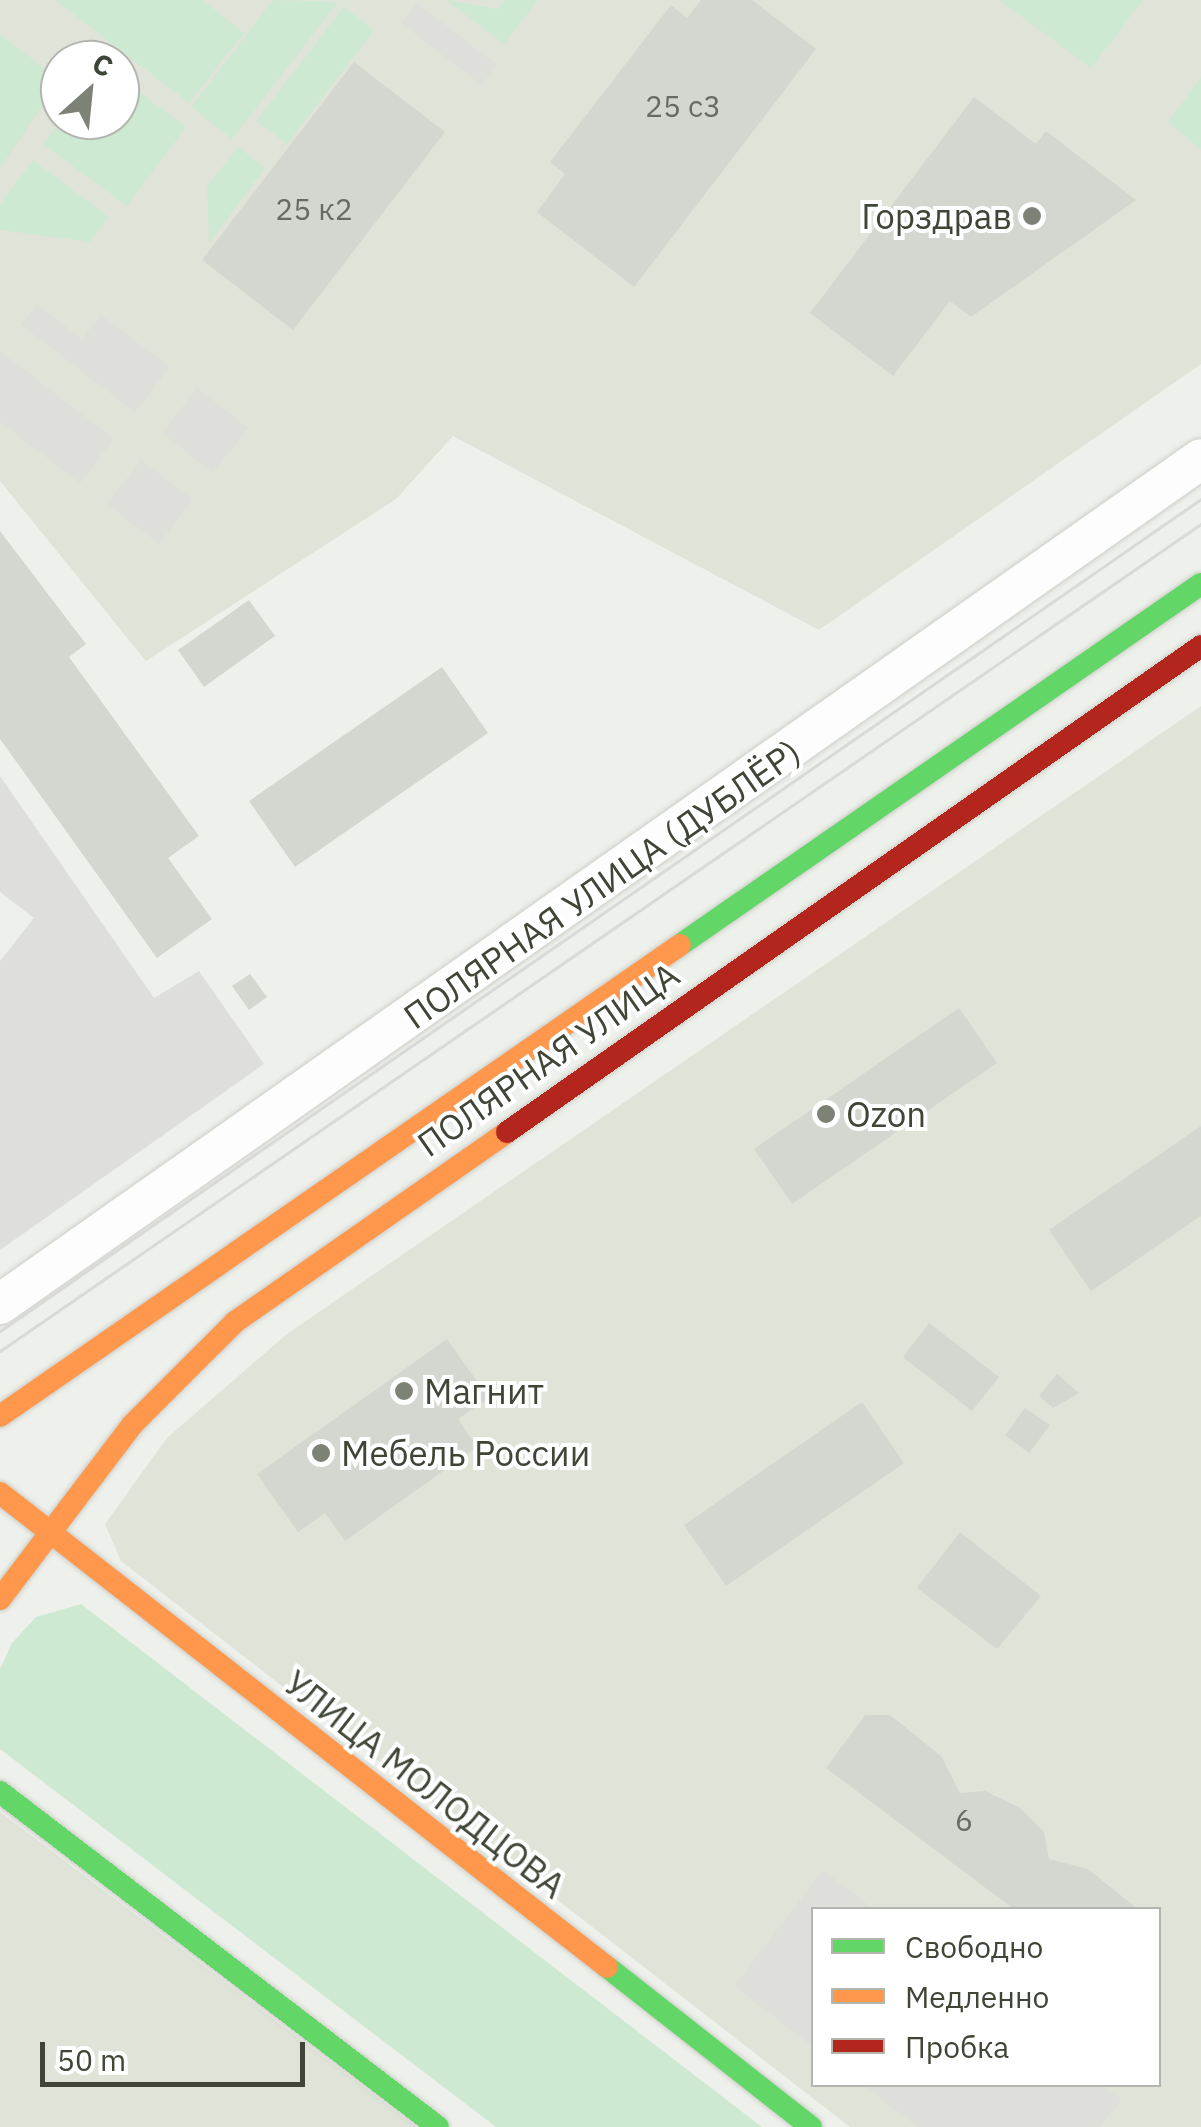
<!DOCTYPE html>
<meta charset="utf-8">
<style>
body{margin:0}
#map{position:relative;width:1201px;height:2127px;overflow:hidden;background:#eef0eb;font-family:"IBM Plex Sans",sans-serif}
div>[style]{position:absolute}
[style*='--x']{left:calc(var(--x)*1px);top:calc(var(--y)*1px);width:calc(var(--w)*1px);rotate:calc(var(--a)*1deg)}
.residential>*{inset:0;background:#dfe3d8}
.green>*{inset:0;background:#cee9d2}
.parking>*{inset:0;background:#dedfda}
.building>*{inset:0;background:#d4d7d0}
.roads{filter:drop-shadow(0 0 2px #cccec8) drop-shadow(0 0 2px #cccec8)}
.street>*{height:40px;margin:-20px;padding:0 20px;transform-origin:20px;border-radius:20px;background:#fcfdfc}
.fast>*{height:22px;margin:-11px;padding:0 11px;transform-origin:11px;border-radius:11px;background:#63d668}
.slow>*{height:22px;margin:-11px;padding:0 11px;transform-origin:11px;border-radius:11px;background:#ff974d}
.jam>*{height:22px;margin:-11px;padding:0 11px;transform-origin:11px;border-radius:11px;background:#b3261e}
.tram>*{height:2.5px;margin:-1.25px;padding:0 1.25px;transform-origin:1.25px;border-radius:1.25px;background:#d9d9d8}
.dots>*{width:28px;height:28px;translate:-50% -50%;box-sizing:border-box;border:5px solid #fff;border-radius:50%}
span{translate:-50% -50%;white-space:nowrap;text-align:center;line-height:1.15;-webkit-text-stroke:8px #fff;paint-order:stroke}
.number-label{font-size:30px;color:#666c5f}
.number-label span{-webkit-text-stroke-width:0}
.poi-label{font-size:35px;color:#404637}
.right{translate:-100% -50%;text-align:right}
.left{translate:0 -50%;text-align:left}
.street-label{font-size:35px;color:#404637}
.legend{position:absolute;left:811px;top:1907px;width:350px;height:180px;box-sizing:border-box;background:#fff;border:2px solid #b3b5af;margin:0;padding:12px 18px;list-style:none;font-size:30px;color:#404637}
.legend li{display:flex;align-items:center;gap:20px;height:50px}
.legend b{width:50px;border:2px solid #b3b5af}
.north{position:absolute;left:40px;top:40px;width:100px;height:100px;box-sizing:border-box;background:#fff;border:2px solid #b3b5af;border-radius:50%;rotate:27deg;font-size:28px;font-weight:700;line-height:40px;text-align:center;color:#404637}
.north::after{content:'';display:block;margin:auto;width:35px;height:45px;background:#7d8276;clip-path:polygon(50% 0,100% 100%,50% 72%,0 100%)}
.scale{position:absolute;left:40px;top:2042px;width:265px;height:45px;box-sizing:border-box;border:5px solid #404637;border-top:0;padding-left:12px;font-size:30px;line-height:35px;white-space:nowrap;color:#404637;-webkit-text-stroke:8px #fff;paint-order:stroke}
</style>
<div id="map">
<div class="residential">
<div style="clip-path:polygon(evenodd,0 0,1201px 0,1201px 364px,819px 630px,453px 436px,396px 499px,146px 661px,0 481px,0 0,60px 60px,120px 60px,120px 120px,60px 120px,60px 60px)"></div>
<div style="clip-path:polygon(evenodd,1201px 706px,1201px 2127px,850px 2127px,121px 1561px,105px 1524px,167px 1438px,287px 1334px,1201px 706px,814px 1910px,1158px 1910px,1158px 2084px,814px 2084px,814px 1910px)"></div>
<div style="clip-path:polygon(0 1812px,416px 2127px,0 2127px)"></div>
</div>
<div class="green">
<div style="clip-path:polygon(55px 0,202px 0,244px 33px,189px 103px)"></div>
<div style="clip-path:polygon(273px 0,338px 2px,232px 139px,191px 107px)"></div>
<div style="clip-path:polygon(446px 0,498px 9px,505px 0,538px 0,504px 44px)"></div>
<div style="clip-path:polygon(999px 0,1143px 0,1091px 68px)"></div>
<div style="clip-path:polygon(344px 7px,374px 30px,287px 144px,256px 121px)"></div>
<div style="clip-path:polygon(0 34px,60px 80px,0 168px)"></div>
<div style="clip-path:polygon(1201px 77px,1201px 149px,1168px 122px)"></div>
<div style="clip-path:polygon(120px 78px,186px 127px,127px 206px,43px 144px,62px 120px,120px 120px)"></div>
<div style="clip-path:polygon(238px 147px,265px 168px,209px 243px,207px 186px)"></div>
<div style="clip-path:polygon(33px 160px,109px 217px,90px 242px,0 230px,0 204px)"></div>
<div style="clip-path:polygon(81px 1604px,762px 2127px,496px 2127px,0 1749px,0 1669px,12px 1643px,36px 1617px)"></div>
</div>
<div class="parking">
<div style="clip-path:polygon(417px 3px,497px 65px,481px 85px,401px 23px)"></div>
<div style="clip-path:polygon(37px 304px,82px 339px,101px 315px,170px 367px,135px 412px,21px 325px)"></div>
<div style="clip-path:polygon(0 351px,114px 439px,80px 483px,0 422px)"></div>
<div style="clip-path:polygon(197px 388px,248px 428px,213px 473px,162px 433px)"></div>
<div style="clip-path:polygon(141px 460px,193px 499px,159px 544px,107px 504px)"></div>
<div style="clip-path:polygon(0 776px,154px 998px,199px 971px,264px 1064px,0 1250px,0 961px,34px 918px,0 892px)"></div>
<div style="clip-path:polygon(823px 1870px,874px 1909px,814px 1910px,813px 2047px,734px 1986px)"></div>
<div style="clip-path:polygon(863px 2085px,1103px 2085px,1122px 2099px,1100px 2127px,918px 2127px)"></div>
</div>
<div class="building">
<div style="clip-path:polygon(701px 0,752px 0,816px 49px,634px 287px,537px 212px,565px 174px,550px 162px,671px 5px,687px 18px)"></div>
<div style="clip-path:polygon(354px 62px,445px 132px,293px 330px,202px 260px)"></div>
<div style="clip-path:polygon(974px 97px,1036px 144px,1046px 131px,1136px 200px,971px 317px,950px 301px,893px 376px,810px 313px)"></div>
<div style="clip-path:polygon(0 531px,86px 644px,69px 657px,199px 836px,168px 858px,212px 919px,157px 958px,0 739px)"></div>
<div style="clip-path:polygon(249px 600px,275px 636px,204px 687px,178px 650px)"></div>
<div style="clip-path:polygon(442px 667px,488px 733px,295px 867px,249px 801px)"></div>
<div style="clip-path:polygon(250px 974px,267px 997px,249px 1010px,232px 986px)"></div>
<div style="clip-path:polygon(959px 1008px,997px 1063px,792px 1204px,754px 1149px)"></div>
<div style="clip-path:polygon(1201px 1126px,1201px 1216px,1091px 1291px,1049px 1230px)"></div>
<div style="clip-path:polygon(929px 1323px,999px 1377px,972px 1411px,903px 1357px)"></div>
<div style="clip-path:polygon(447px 1339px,489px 1398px,458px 1419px,477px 1447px,345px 1541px,325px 1513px,298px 1532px,257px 1474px)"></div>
<div style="clip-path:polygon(1057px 1374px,1079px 1393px,1053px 1408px,1039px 1396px)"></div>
<div style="clip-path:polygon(862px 1402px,904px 1463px,726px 1586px,684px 1525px)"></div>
<div style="clip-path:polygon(1025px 1408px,1050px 1425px,1029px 1453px,1005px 1435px)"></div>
<div style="clip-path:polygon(960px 1532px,1041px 1596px,997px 1649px,917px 1588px)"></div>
<div style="clip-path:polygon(865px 1715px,890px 1715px,941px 1756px,960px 1793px,985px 1791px,1020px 1808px,1044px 1832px,1049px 1859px,1088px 1869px,1139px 1910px,1015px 1910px,826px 1768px)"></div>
</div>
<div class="roads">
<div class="street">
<div style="--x:0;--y:1304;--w:1468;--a:-35.13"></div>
</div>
<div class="fast">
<div style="--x:680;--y:945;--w:634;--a:-34.72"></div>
<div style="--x:0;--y:1792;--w:551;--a:37.41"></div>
<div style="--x:607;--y:1967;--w:259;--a:38.1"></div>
</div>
<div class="slow">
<div style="--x:0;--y:1416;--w:827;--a:-34.71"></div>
<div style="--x:0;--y:1493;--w:770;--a:37.99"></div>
<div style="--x:0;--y:1599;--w:218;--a:-52.8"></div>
<div style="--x:132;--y:1425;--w:146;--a:-45"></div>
<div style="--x:235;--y:1322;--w:332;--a:-34.9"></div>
</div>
<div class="jam">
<div style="--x:507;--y:1132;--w:847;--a:-35"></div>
</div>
</div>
<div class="tram">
<div style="--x:0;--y:1331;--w:1461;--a:-34.71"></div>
<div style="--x:0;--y:1351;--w:1458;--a:-34.55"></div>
</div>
<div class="dots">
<div style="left:1032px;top:216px;background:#7d8276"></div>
<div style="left:826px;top:1114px;background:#7d8276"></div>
<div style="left:404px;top:1391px;background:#7d8276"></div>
<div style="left:321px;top:1453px;background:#7d8276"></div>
</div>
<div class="number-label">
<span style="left:683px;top:106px">25 с3</span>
<span style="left:314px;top:209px">25 к2</span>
<span style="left:964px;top:1820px">6</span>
</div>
<div class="poi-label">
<span class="right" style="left:1012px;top:216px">Горздрав</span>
<span class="left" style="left:846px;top:1114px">Ozon</span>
<span class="left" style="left:424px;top:1391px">Магнит</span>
<span class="left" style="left:341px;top:1453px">Мебель России</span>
</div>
<div class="street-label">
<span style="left:602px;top:884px;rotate:-35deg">ПОЛЯРНАЯ УЛИЦА (ДУБЛЁР)</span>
<span style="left:548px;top:1059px;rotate:-35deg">ПОЛЯРНАЯ УЛИЦА</span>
<span style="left:425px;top:1784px;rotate:38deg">УЛИЦА МОЛОДЦОВА</span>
</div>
<ul class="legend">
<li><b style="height:12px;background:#63d668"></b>Свободно</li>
<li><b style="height:12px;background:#ff974d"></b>Медленно</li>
<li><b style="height:12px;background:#b3261e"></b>Пробка</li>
</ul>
<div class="north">С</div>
<div class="scale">50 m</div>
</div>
